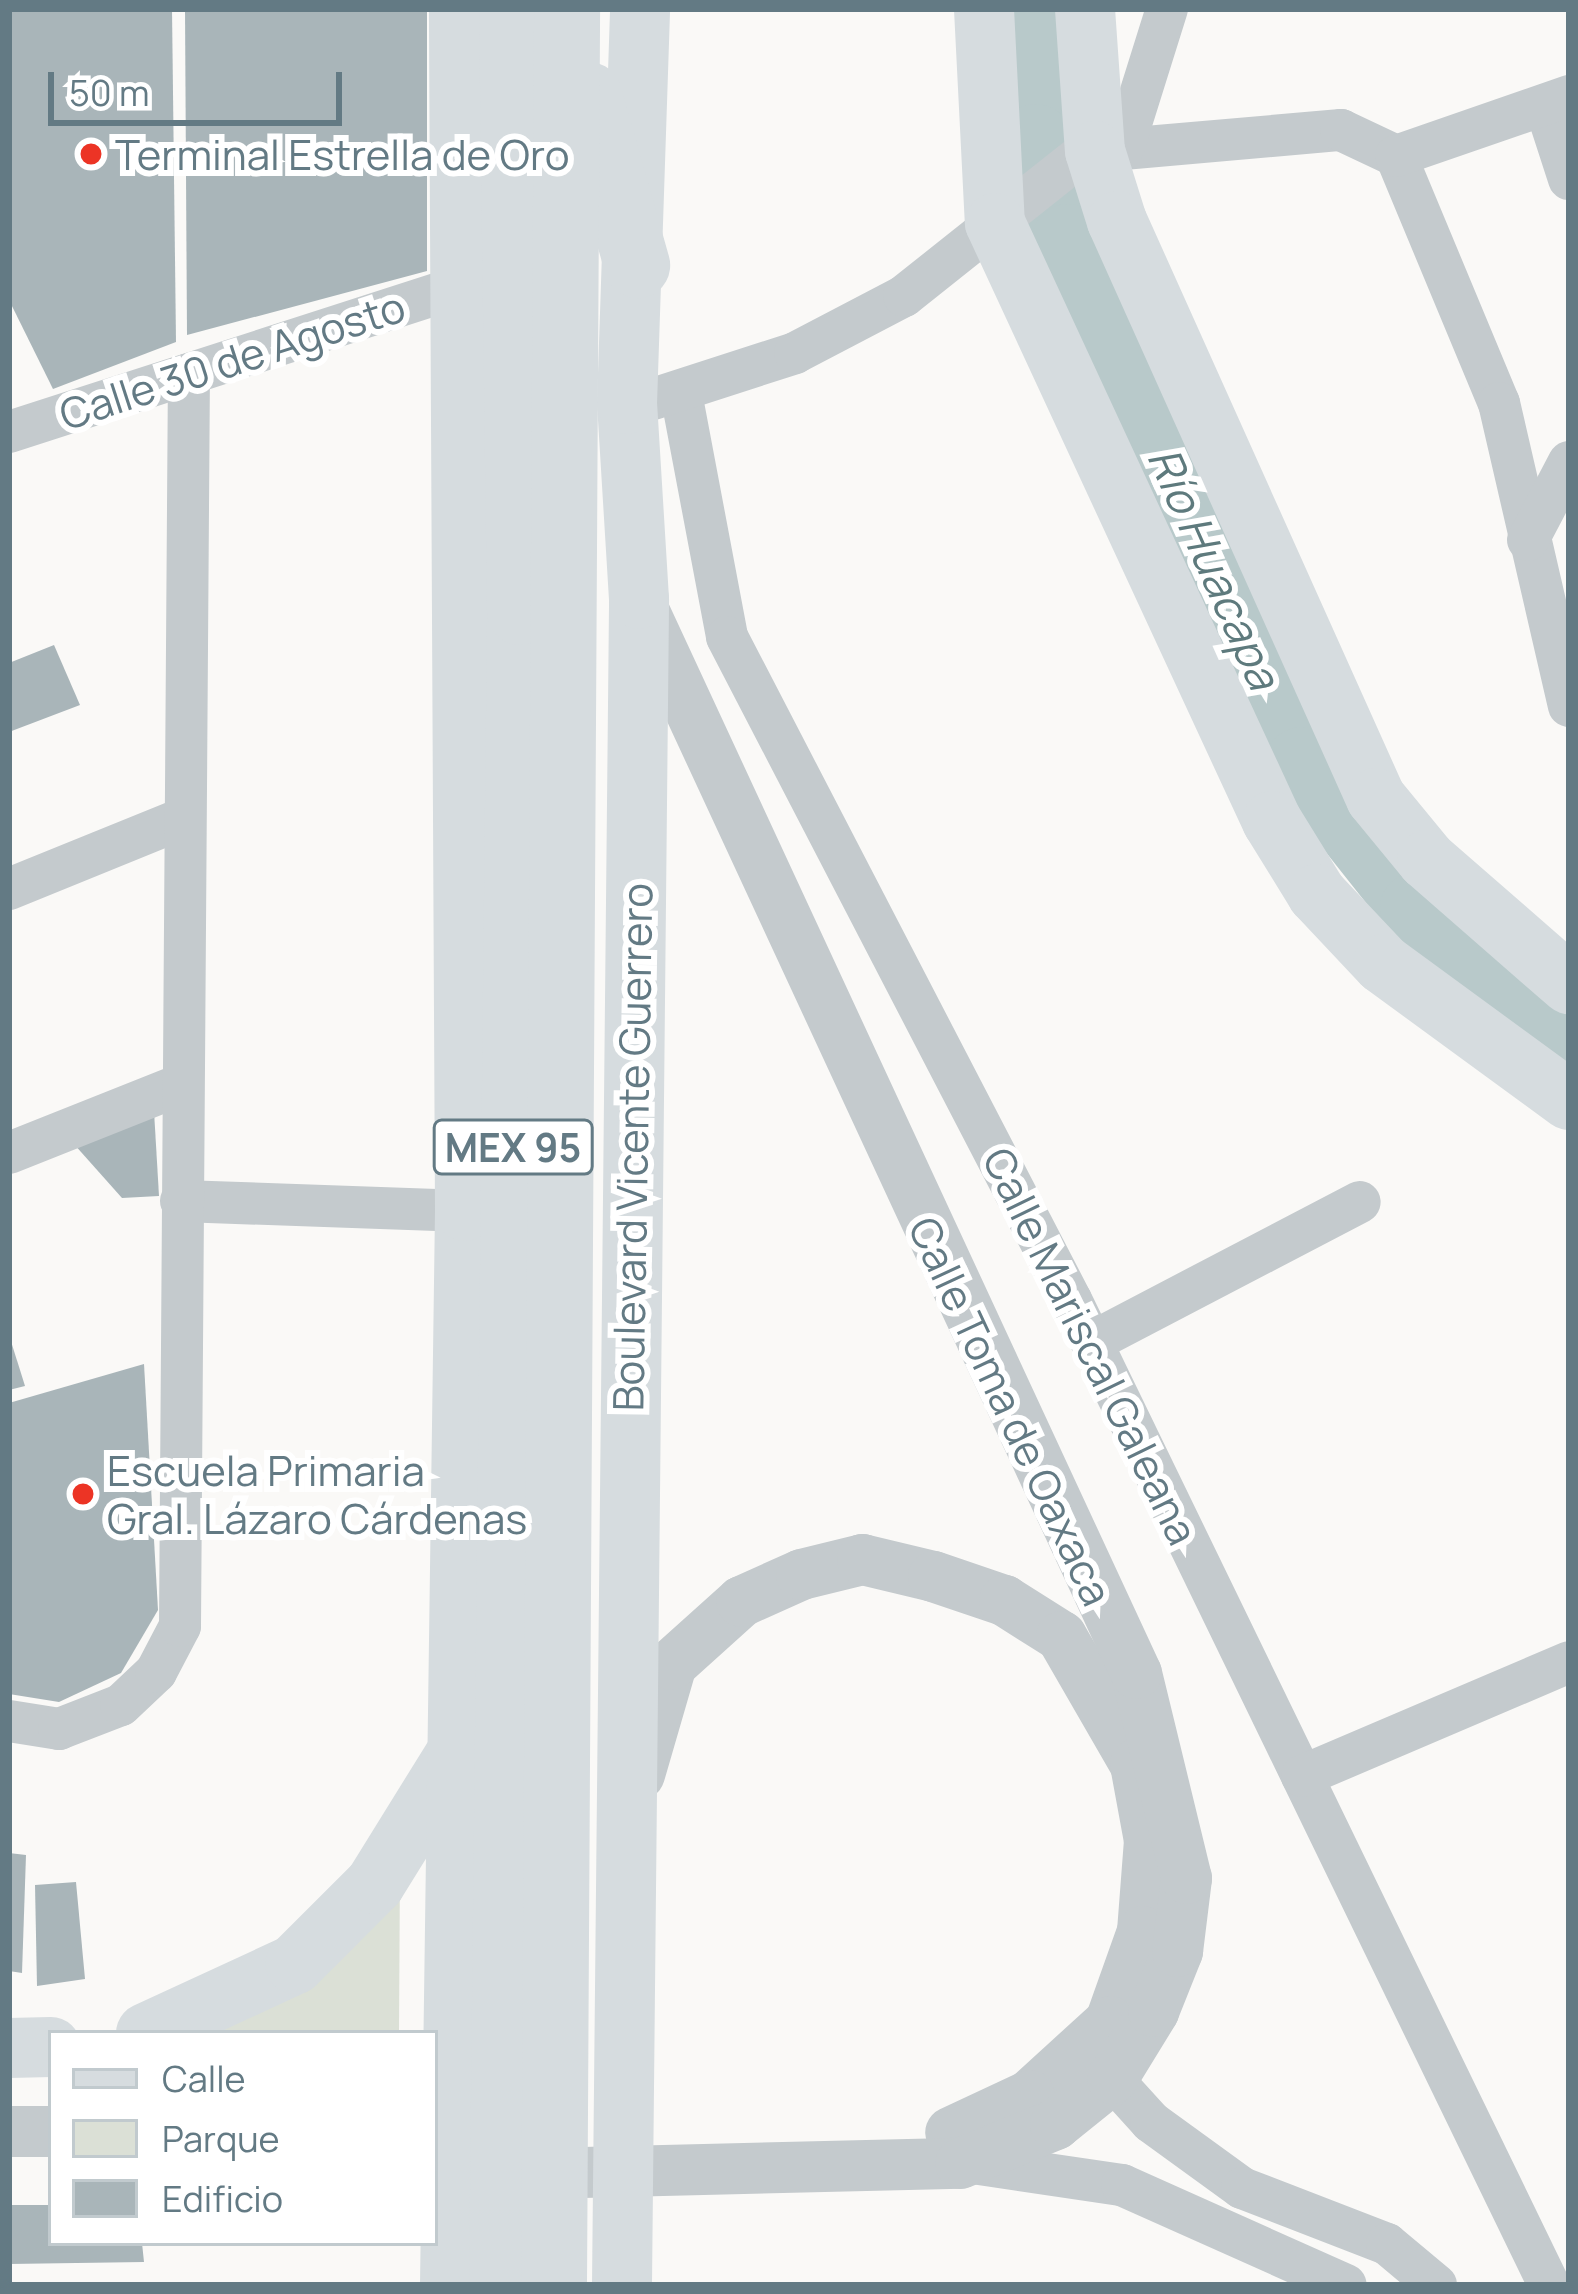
<!DOCTYPE html>
<meta charset="utf-8">
<style>
body{margin:0}
#map{position:relative;width:1578px;height:2294px;overflow:hidden;background:#faf9f7;font-family:Manrope,sans-serif}
div>[style]{position:absolute}
[style*='--x']{left:calc(var(--x)*1px);top:calc(var(--y)*1px);width:calc(var(--w)*1px);rotate:calc(var(--a)*1deg)}
.green>*{inset:0;background:#dbe0d6}
.river>*{height:72px;margin:-36px;padding:0 36px;transform-origin:36px;border-radius:36px;background:#b8c9ca}
.building>*{inset:0;background:#a9b5b9}
.minor>*{height:42px;margin:-21px;padding:0 21px;transform-origin:21px;border-radius:21px;background:#c4cacd}
.tertiary>*{height:51px;margin:-25.5px;padding:0 25.5px;transform-origin:25.5px;border-radius:25.5px;background:#c4cacd}
.secondary>*{height:60px;margin:-30px;padding:0 30px;transform-origin:30px;border-radius:30px;background:#d6dcdf}
.trunk>*{height:66px;margin:-33px;padding:0 33px;transform-origin:33px;border-radius:33px;background:#d6dcdf}
.dots>*{width:33px;height:33px;translate:-50% -50%;box-sizing:border-box;border:6px solid #fff;border-radius:50%}
span{translate:-50% -50%;white-space:nowrap;text-align:center;line-height:1.15;-webkit-text-stroke:12px #fff;paint-order:stroke}
.shield-label span{padding:3px 9px;background:#fff;border:3px solid;border-radius:9px;-webkit-text-stroke-width:0}
.shield-label{font-size:39px;color:#637a84;font-weight:700}
.poi-label{font-size:42px;color:#637a84}
.left{translate:0 -50%;text-align:left}
.street-label{font-size:42px;color:#637a84}
.water-label{font-size:45px;color:#5e7a7d;font-style:italic}
.frame{position:absolute;inset:0;border:12px solid #637a84;pointer-events:none}
.legend{position:absolute;left:48px;top:2030px;width:390px;height:216px;box-sizing:border-box;background:#fff;border:3px solid #c1cace;margin:0;padding:15px 21px;list-style:none;font-size:36px;color:#637a84}
.legend li{display:flex;align-items:center;gap:24px;height:60px}
.legend b{width:60px;border:3px solid #c1cace}
.scale{position:absolute;left:48px;top:72px;width:294px;height:54px;box-sizing:border-box;border:6px solid #637a84;border-top:0;padding-left:15px;font-size:36px;line-height:42px;white-space:nowrap;color:#637a84;-webkit-text-stroke:9px #fff;paint-order:stroke}
</style>
<div id="map">
<div class="green">
<div style="clip-path:polygon(400px 1860px,399px 2033px,166px 2033px)"></div>
</div>
<div class="river">
<div style="--x:1043;--y:9;--w:131;--a:93.1"></div>
<div style="--x:1036;--y:140;--w:105;--a:72.3"></div>
<div style="--x:1068;--y:240;--w:573;--a:65.99"></div>
<div style="--x:1301;--y:763;--w:185;--a:51.6"></div>
<div style="--x:1416;--y:908;--w:196;--a:38.6"></div>
</div>
<div class="building">
<div style="clip-path:polygon(9px 9px,172px 9px,176px 342px,53px 389px,9px 300px)"></div>
<div style="clip-path:polygon(185px 9px,427px 9px,427px 271px,187px 335px)"></div>
<div style="clip-path:polygon(54px 645px,80px 705px,9px 732px,9px 663px)"></div>
<div style="clip-path:polygon(154px 1111px,159px 1196px,122px 1198px,73px 1143px)"></div>
<div style="clip-path:polygon(9px 1335px,25px 1386px,9px 1390px)"></div>
<div style="clip-path:polygon(144px 1364px,158px 1610px,121px 1673px,59px 1702px,9px 1694px,9px 1403px)"></div>
<div style="clip-path:polygon(9px 1853px,26px 1855px,22px 1973px,9px 1971px)"></div>
<div style="clip-path:polygon(76px 1882px,85px 1979px,37px 1986px,35px 1885px)"></div>
<div style="clip-path:polygon(9px 2205px,51px 2205px,51px 2243px,142px 2243px,144px 2262px,9px 2264px)"></div>
</div>
<div class="minor">
<div style="--x:1545;--y:105;--w:78;--a:72"></div>
<div style="--x:1123;--y:149;--w:219;--a:-5"></div>
<div style="--x:1341;--y:130;--w:61;--a:25.3"></div>
<div style="--x:1396;--y:156;--w:268;--a:67.4"></div>
<div style="--x:1499;--y:403;--w:311;--a:77"></div>
<div style="--x:1396;--y:156;--w:183;--a:-19.1"></div>
<div style="--x:681;--y:393;--w:248;--a:79.3"></div>
<div style="--x:727;--y:637;--w:747;--a:62.58"></div>
<div style="--x:1071;--y:1300;--w:1095;--a:64.11"></div>
<div style="--x:653;--y:399;--w:149;--a:-17.9"></div>
<div style="--x:795;--y:353;--w:123;--a:-27.6"></div>
<div style="--x:904;--y:296;--w:226;--a:-38.5"></div>
<div style="--x:1081;--y:155;--w:42;--a:-8.1"></div>
<div style="--x:1123;--y:149;--w:147;--a:-72.6"></div>
<div style="--x:9;--y:432;--w:468;--a:-17.9"></div>
<div style="--x:1528;--y:540;--w:88;--a:-62.3"></div>
<div style="--x:9;--y:889;--w:189;--a:-22.1"></div>
<div style="--x:9;--y:1153;--w:186;--a:-21.7"></div>
<div style="--x:181;--y:1201;--w:284;--a:2"></div>
<div style="--x:1092;--y:1342;--w:302;--a:-27.6"></div>
<div style="--x:9;--y:1721;--w:51;--a:9.1"></div>
<div style="--x:59;--y:1729;--w:66;--a:-21.2"></div>
<div style="--x:121;--y:1705;--w:48;--a:-43.3"></div>
<div style="--x:156;--y:1672;--w:52;--a:-62.4"></div>
<div style="--x:180;--y:1626;--w:1252;--a:-89.59"></div>
<div style="--x:1302;--y:1776;--w:290;--a:-23.1"></div>
<div style="--x:1093;--y:2058;--w:86;--a:47.8"></div>
<div style="--x:1151;--y:2122;--w:112;--a:36"></div>
<div style="--x:1242;--y:2188;--w:155;--a:21.1"></div>
<div style="--x:1387;--y:2244;--w:64;--a:39.9"></div>
<div style="--x:959;--y:2161;--w:165;--a:8.4"></div>
<div style="--x:1122;--y:2185;--w:245;--a:24.1"></div>
</div>
<div class="tertiary">
<div style="--x:639;--y:1774;--w:115;--a:-73.8"></div>
<div style="--x:671;--y:1664;--w:94;--a:-42"></div>
<div style="--x:741;--y:1601;--w:66;--a:-24.2"></div>
<div style="--x:801;--y:1574;--w:63;--a:-13.8"></div>
<div style="--x:862;--y:1559;--w:73;--a:13.5"></div>
<div style="--x:933;--y:1576;--w:75;--a:18.7"></div>
<div style="--x:1004;--y:1600;--w:67;--a:32.3"></div>
<div style="--x:1061;--y:1636;--w:148;--a:60"></div>
<div style="--x:1135;--y:1764;--w:77;--a:79.6"></div>
<div style="--x:1149;--y:1840;--w:91;--a:94.4"></div>
<div style="--x:1142;--y:1931;--w:96;--a:109.6"></div>
<div style="--x:1110;--y:2021;--w:110;--a:137.6"></div>
<div style="--x:1029;--y:2095;--w:87;--a:154.9"></div>
<div style="--x:9;--y:2131;--w:42;--a:0"></div>
<div style="--x:582;--y:2172;--w:378;--a:-1.4"></div>
<div style="--x:960;--y:2163;--w:103;--a:-22.3"></div>
<div style="--x:1055;--y:2124;--w:73;--a:-38.9"></div>
<div style="--x:1112;--y:2078;--w:79;--a:-58.5"></div>
<div style="--x:1153;--y:2011;--w:65;--a:-68.2"></div>
<div style="--x:1177;--y:1951;--w:74;--a:-83"></div>
<div style="--x:1186;--y:1878;--w:211;--a:-103.7"></div>
<div style="--x:1136;--y:1673;--w:1177;--a:-114.87"></div>
</div>
<div class="secondary">
<div style="--x:984;--y:9;--w:214;--a:87.1"></div>
<div style="--x:995;--y:223;--w:659;--a:65.15"></div>
<div style="--x:1272;--y:821;--w:86;--a:58.3"></div>
<div style="--x:1317;--y:894;--w:96;--a:46.7"></div>
<div style="--x:1383;--y:964;--w:230;--a:36.2"></div>
<div style="--x:1085;--y:9;--w:142;--a:86"></div>
<div style="--x:1095;--y:151;--w:73;--a:72.6"></div>
<div style="--x:1117;--y:221;--w:632;--a:65.83"></div>
<div style="--x:1376;--y:798;--w:80;--a:50.6"></div>
<div style="--x:1427;--y:860;--w:189;--a:41.1"></div>
<div style="--x:146;--y:2033;--w:164;--a:-24.8"></div>
<div style="--x:295;--y:1964;--w:113;--a:-45"></div>
<div style="--x:375;--y:1884;--w:148;--a:-58.2"></div>
<div style="--x:9;--y:2048;--w:42;--a:-1.4"></div>
<div style="--x:450;--y:2285;--w:1074;--a:-89.2"></div>
<div style="--x:465;--y:1211;--w:1202;--a:-90.29"></div>
<div style="--x:622;--y:2285;--w:1686;--a:-89.42"></div>
<div style="--x:639;--y:599;--w:195;--a:-93.5"></div>
<div style="--x:627;--y:404;--w:395;--a:-88.1"></div>
</div>
<div class="trunk">
<div style="--x:589;--y:95;--w:177;--a:74.2"></div>
<div style="--x:502;--y:2285;--w:1673;--a:-89.38"></div>
<div style="--x:520;--y:612;--w:603;--a:-90.76"></div>
<div style="--x:554;--y:2285;--w:2276;--a:-89.67"></div>
</div>
<div class="dots">
<div style="left:91px;top:154px;background:#ec3425"></div>
<div style="left:83px;top:1494px;background:#ec3425"></div>
</div>
<div class="shield-label">
<span style="left:513px;top:1147px">MEX 95</span>
</div>
<div class="poi-label">
<span class="left" style="left:115px;top:154px">Terminal Estrella de Oro</span>
<span class="left" style="left:107px;top:1494px">Escuela Primaria<br>Gral. Lázaro Cárdenas</span>
</div>
<div class="street-label">
<span style="left:232px;top:360px;rotate:-18deg">Calle 30 de Agosto</span>
<span style="left:632px;top:1147px;rotate:-89deg">Boulevard Vicente Guerrero</span>
<span style="left:1091px;top:1346px;rotate:64deg">Calle Mariscal Galeana</span>
<span style="left:1011px;top:1411px;rotate:65deg">Calle Toma de Oaxaca</span>
</div>
<div class="water-label">
<span style="left:1214px;top:568px;rotate:66deg">Río Huacapa</span>
</div>
<div class="frame"></div>
<ul class="legend">
<li><b style="height:15px;background:#d6dcdf"></b>Calle</li>
<li><b style="height:33px;background:#dbe0d6"></b>Parque</li>
<li><b style="height:33px;background:#a9b5b9"></b>Edificio</li>
</ul>
<div class="scale">50 m</div>
</div>
